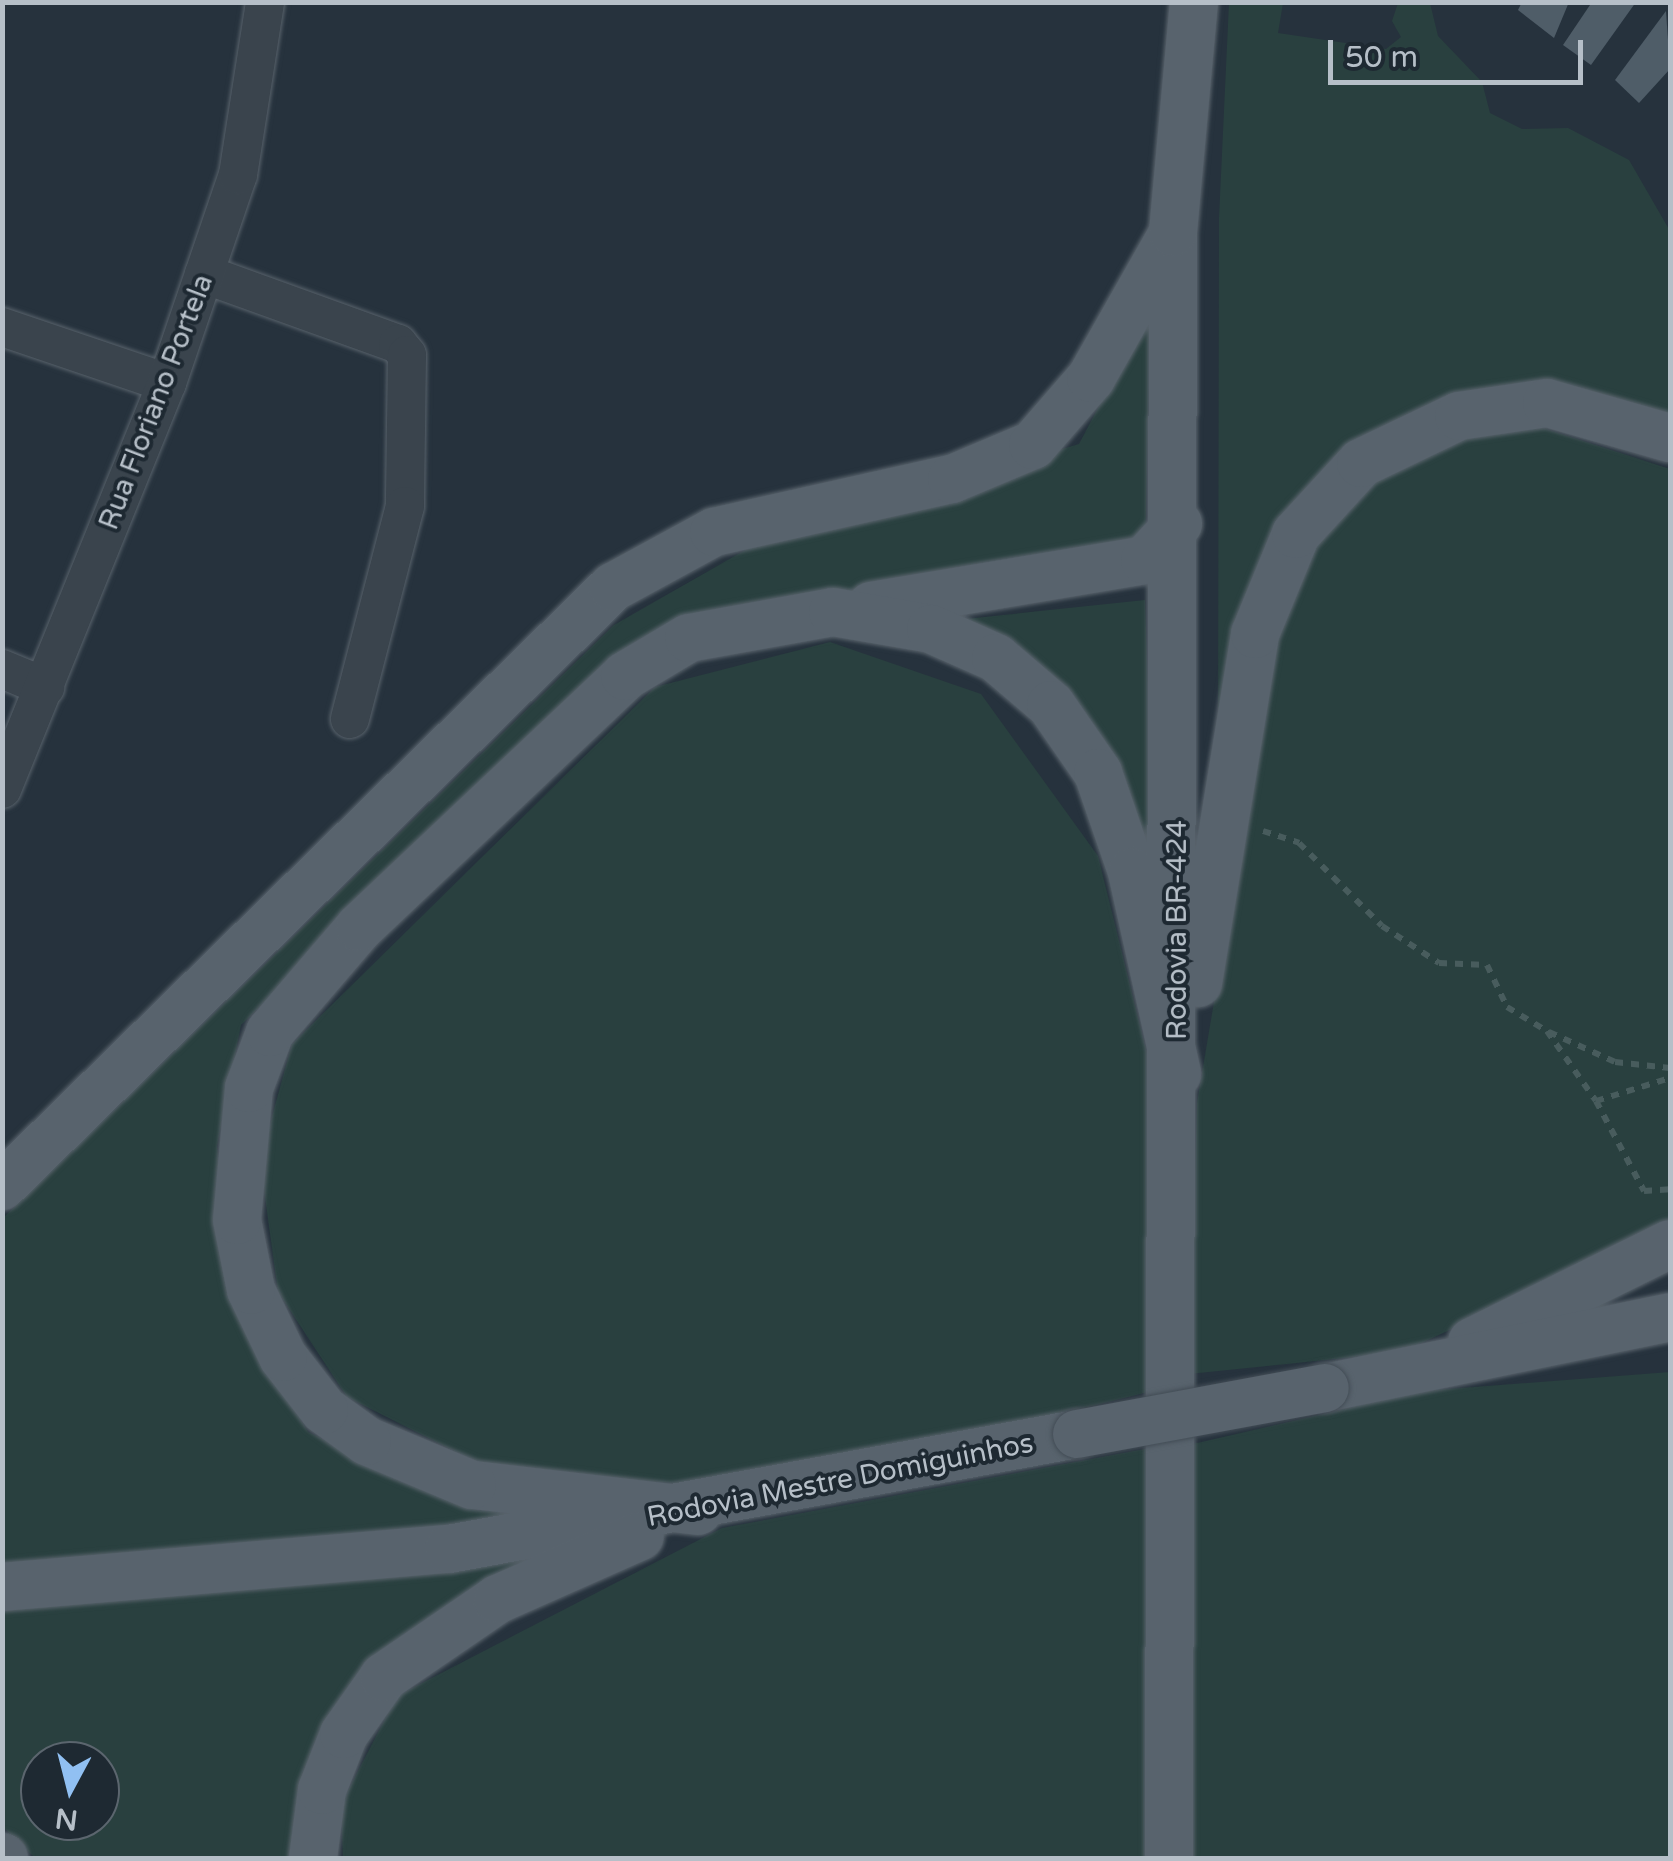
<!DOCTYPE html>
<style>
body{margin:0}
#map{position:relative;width:1673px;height:1861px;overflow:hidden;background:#26323d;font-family:"Varela Round",sans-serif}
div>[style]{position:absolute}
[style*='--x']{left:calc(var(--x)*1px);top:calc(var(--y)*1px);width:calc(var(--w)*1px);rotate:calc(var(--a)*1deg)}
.green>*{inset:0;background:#29403f}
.building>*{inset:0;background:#4f5d68}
.path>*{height:6px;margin-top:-3px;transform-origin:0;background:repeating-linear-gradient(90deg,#485c5d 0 8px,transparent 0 16px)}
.roads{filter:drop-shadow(0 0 2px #58626b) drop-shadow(0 0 2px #58626b)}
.minor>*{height:38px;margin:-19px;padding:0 19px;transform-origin:19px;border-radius:19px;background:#3a444d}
.major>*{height:48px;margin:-24px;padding:0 24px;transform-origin:24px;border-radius:24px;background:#58636d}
.bridges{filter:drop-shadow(0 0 2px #434d56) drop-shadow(0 0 2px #434d56)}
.major-bridge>*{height:48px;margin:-24px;padding:0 24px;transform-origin:24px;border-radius:24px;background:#58636d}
span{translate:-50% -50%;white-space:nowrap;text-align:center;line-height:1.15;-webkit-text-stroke:8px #1e2932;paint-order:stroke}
.street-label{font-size:28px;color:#b6bfc8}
.frame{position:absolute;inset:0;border:5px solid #b6bfc8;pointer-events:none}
.north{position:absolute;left:20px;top:1741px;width:100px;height:100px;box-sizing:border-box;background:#1e2932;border:2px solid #5b656e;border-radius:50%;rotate:187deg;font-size:28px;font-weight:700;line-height:40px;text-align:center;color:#b6bfc8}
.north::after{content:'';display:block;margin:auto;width:35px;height:45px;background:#91c0f2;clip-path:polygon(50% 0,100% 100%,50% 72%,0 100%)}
.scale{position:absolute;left:1328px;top:40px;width:255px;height:45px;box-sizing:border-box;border:5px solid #b6bfc8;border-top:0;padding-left:12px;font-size:30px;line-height:35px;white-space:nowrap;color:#b6bfc8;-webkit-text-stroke:8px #1e2932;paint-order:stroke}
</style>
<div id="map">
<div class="green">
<div style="clip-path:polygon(1229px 3px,1283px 3px,1278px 33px,1386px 49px,1401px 37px,1392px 21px,1398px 3px,1430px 3px,1438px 36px,1482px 82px,1490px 113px,1522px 129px,1568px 128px,1629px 160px,1670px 231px,1670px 418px,1550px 393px,1411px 412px,1315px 483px,1218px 747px,1219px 218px)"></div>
<div style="clip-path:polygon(1151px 307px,1145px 551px,643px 640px,241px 1025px,217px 1146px,235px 1308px,308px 1432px,475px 1510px,601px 1516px,3px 1568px,3px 1218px,614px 625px,775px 533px,1079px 444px)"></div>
<div style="clip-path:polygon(1543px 428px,1670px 469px,1670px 1228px,1402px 1352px,1189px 1374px,1197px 1103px,1273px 651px,1310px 550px,1377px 477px,1457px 438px)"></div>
<div style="clip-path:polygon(1145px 600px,1158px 960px,1129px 830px,1009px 667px,908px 625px)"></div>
<div style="clip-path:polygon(830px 642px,981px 694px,1098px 856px,1159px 1102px,1152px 1391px,766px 1488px,498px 1473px,347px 1397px,278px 1292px,260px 1160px,292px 1044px,655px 687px)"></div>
<div style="clip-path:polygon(1670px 1372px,1670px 1858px,1193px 1858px,1193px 1444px,1422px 1391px)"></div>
<div style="clip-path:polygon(1150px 1448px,1150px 1858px,343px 1858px,341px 1804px,397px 1696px,722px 1528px)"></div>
<div style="clip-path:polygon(evenodd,582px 1547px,365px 1665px,303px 1858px,35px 1858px,3px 1827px,2px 1606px,582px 1547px,40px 1761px,100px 1761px,100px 1821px,40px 1821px,40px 1761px)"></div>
</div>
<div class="building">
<div style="clip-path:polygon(1522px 2px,1569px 2px,1554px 38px,1518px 10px)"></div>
<div style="clip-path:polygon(1592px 2px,1636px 2px,1591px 65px,1563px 45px)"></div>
<div style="clip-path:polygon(1666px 11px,1670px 69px,1639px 103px,1615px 80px)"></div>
</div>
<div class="path">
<div style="--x:1263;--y:831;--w:38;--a:18"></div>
<div style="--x:1299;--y:843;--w:117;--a:45"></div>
<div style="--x:1382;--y:926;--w:68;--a:33"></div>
<div style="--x:1439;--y:963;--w:48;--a:2.4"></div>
<div style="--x:1487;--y:965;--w:47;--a:64.5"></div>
<div style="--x:1507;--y:1007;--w:47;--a:31"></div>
<div style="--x:1547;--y:1031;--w:85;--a:55"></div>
<div style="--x:1596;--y:1101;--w:102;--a:61.9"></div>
<div style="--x:1644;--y:1191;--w:26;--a:-4"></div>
<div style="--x:1549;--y:1032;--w:72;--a:24.4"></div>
<div style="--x:1615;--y:1062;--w:55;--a:6.2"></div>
<div style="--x:1596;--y:1101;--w:77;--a:-17.3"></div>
</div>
<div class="roads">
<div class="minor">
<div style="--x:204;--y:274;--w:206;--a:19.8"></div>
<div style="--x:398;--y:344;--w:14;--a:51"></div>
<div style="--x:407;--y:355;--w:151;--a:90.8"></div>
<div style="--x:405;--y:506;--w:220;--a:104.5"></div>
<div style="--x:2;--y:327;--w:174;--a:18.7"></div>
<div style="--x:2;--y:669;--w:47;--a:22.7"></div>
<div style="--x:2;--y:789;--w:438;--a:-67.9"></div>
<div style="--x:167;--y:383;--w:220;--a:-71.2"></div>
<div style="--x:238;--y:175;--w:175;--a:-81.1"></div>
</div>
<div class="major">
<div style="--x:871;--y:606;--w:278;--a:-9.5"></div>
<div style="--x:1145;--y:560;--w:49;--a:-47.5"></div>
<div style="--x:1198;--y:983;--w:354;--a:-80.7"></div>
<div style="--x:1255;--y:634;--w:108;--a:-67.7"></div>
<div style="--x:1296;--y:534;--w:96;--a:-47.5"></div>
<div style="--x:1361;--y:463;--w:109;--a:-25.6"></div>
<div style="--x:1459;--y:416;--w:89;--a:-8.4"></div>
<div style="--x:1547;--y:403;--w:128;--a:15.9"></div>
<div style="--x:2;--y:1186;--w:856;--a:-44.43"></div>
<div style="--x:613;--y:587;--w:115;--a:-28.6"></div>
<div style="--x:714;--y:532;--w:244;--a:-12.6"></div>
<div style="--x:952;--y:479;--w:88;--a:-22.8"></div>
<div style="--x:1033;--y:445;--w:89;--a:-49.1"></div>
<div style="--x:1091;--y:378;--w:164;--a:-60.5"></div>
<div style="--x:1472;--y:1342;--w:221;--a:-26.3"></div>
<div style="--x:1325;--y:1388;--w:352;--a:-11.6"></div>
<div style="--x:698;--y:1511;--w:227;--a:-173.4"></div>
<div style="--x:472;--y:1485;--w:114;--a:-157.3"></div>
<div style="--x:367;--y:1441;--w:53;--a:-144.2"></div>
<div style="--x:324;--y:1410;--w:67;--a:-127.7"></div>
<div style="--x:283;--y:1357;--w:74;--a:-115.5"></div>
<div style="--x:251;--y:1290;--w:71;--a:-101.3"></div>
<div style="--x:237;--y:1220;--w:133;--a:-84.8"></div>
<div style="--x:249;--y:1088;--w:60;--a:-69.4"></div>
<div style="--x:270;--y:1032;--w:138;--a:-49.4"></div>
<div style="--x:360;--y:927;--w:365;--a:-43.4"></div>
<div style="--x:625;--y:676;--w:74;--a:-30.7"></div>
<div style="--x:689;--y:638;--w:146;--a:-10.2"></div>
<div style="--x:833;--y:612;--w:99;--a:9.8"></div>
<div style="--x:931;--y:629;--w:71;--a:24"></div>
<div style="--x:996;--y:658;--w:72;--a:40.5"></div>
<div style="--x:1051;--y:705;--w:83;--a:55.3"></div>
<div style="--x:1098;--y:773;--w:105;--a:71"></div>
<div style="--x:1132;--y:872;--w:207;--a:77.4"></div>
<div style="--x:2;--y:1587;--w:449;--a:-4.9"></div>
<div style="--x:449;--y:1549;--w:638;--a:-10.38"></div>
<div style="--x:2;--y:1857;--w:2;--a:27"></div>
<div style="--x:313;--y:1858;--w:69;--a:-82.5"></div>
<div style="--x:322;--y:1790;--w:60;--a:-68.6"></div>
<div style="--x:344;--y:1734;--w:70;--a:-54.9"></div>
<div style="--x:384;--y:1677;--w:138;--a:-34.4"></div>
<div style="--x:498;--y:1599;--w:155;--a:-23.9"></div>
<div style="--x:1169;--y:1858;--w:1626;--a:-89.86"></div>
<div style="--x:1173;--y:232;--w:231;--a:-84.8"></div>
</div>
</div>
<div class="bridges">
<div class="major-bridge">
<div style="--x:1077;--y:1434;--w:252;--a:-10.5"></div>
</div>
</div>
<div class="street-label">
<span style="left:156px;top:402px;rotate:-69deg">Rua Floriano Portela</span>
<span style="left:1177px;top:930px;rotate:-90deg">Rodovia BR-424</span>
<span style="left:840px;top:1480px;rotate:-11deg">Rodovia Mestre Domiguinhos</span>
</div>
<div class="frame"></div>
<div class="north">N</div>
<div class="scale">50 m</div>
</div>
